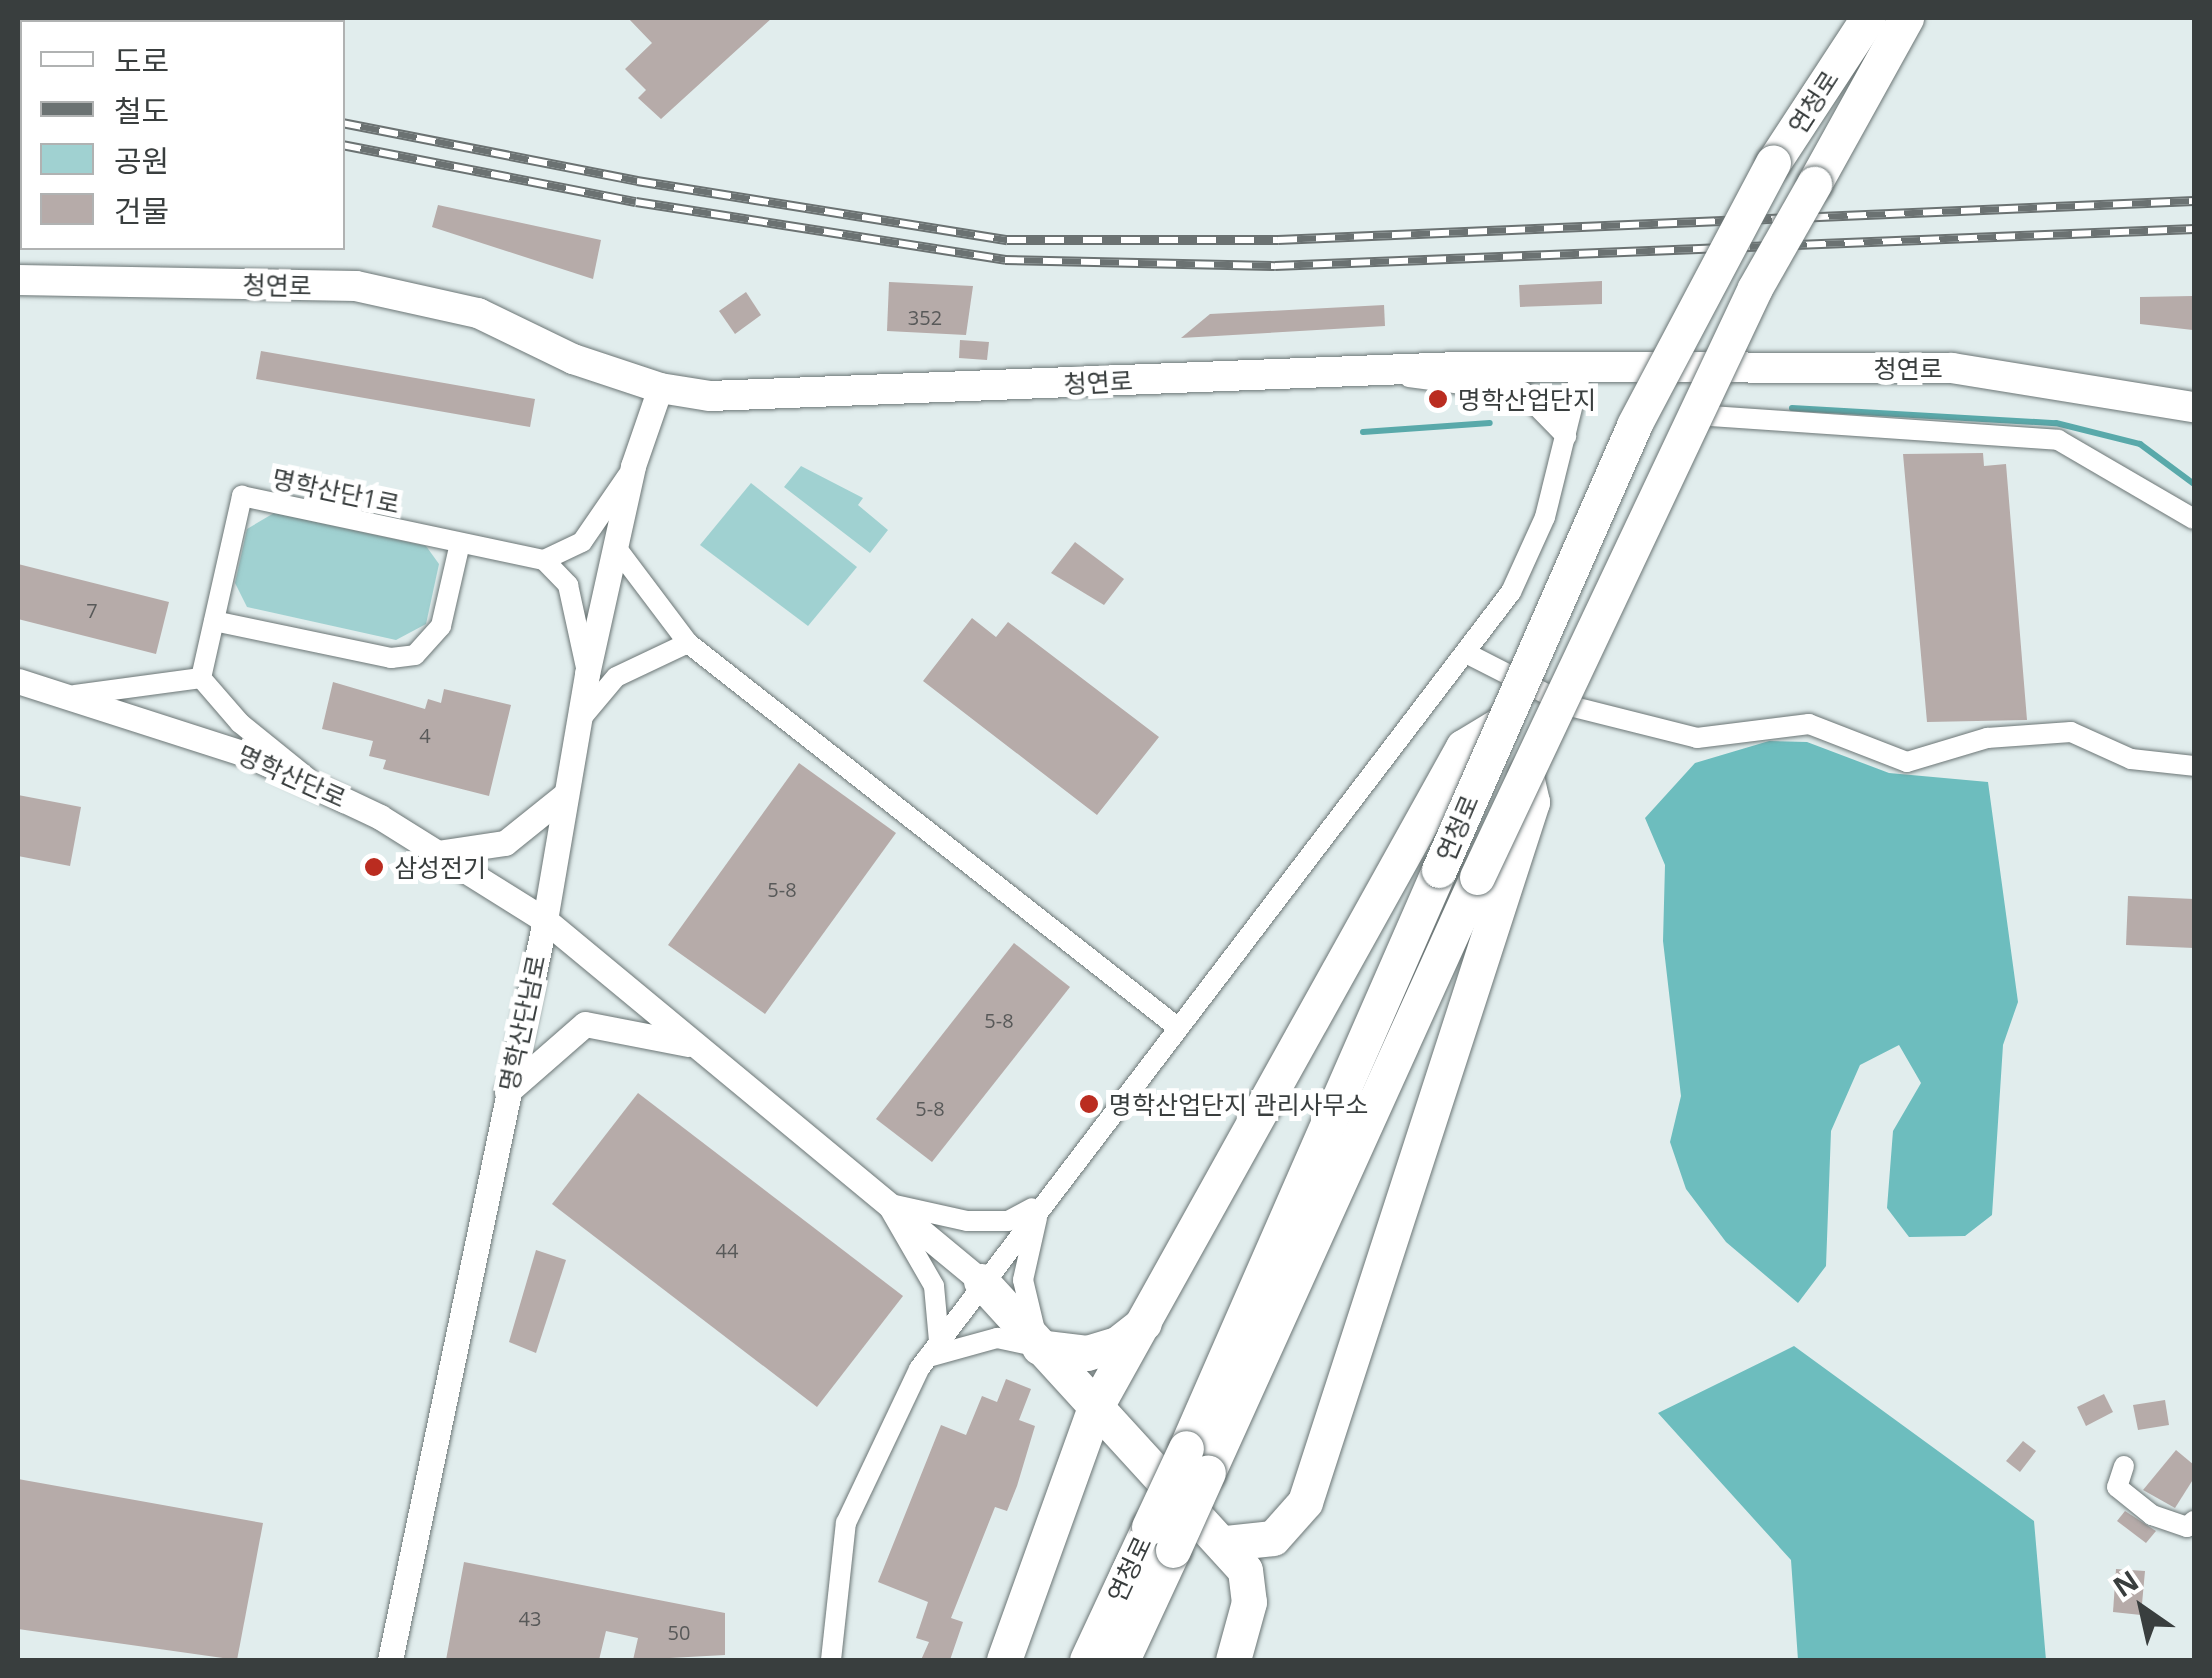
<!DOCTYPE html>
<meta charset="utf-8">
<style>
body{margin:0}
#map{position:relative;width:2212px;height:1678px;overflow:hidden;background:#e1eded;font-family:"Open Sans","Noto Sans KR",sans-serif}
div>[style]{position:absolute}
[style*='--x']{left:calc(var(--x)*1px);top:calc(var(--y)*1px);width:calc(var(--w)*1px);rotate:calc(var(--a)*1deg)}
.green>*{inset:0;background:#a0d1d1}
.forest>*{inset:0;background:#6dbdbe}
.stream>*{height:6px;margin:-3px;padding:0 3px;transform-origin:3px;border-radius:3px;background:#59a9aa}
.building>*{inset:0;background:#b6aba9}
.roads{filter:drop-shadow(0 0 2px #6c7676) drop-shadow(0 0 2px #6c7676)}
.minor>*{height:20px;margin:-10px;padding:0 10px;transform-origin:10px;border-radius:10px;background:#fff}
.tertiary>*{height:25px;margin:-12.5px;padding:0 12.5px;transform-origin:12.5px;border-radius:12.5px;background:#fff}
.secondary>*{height:30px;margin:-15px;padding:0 15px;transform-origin:15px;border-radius:15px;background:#fff}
.trunk>*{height:35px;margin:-17.5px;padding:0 17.5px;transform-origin:17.5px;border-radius:17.5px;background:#fff}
.rail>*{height:10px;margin-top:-5px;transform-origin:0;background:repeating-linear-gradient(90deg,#fff 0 19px,#6b7272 0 38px);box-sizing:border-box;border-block:2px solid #6b7272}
.bridges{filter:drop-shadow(0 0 2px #6c7676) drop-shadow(0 0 2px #6c7676)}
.trunk-bridge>*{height:35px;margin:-17.5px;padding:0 17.5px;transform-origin:17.5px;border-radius:17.5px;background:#fff}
.dots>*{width:28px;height:28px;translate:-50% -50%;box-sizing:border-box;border:5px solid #fff;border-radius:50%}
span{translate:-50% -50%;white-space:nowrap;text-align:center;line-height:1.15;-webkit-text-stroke:10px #fff;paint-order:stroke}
.number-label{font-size:20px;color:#585959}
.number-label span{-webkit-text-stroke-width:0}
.street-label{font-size:25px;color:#393e3e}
.poi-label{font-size:25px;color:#393e3e}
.left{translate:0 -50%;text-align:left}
.frame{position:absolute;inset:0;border:20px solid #393e3e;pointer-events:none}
.legend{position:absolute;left:20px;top:20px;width:325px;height:230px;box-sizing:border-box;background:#fff;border:2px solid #b0b2b2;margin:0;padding:12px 18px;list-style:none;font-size:30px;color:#393e3e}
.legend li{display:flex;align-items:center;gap:20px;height:50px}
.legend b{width:50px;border:2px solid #b0b2b2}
.north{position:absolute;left:2092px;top:1558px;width:100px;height:100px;-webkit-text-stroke:8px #fff;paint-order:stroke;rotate:326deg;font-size:28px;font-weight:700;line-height:40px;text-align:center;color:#393e3e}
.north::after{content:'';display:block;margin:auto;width:35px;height:45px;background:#393e3e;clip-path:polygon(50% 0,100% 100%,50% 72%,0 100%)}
</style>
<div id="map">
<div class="green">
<div style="clip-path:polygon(801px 466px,863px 498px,858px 505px,888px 530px,870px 553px,784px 487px)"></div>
<div style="clip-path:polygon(751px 483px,857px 567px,808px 626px,700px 545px)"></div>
<div style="clip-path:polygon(274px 513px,426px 546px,439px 564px,426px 624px,396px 640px,247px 607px,235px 583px,247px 529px)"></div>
</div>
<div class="forest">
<div style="clip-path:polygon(1769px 741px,1807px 742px,1889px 773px,1988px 782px,2018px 1002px,2003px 1045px,1992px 1215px,1965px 1236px,1909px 1237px,1887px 1208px,1893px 1131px,1921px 1083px,1899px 1045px,1860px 1065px,1831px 1131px,1826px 1266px,1798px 1303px,1726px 1242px,1686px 1189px,1670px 1142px,1681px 1096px,1663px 941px,1665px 865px,1645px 818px,1695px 763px)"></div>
<div style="clip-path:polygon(1794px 1346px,2034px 1521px,2046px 1660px,1798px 1660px,1791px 1560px,1658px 1413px)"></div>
</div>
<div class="stream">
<div style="--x:1792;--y:408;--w:264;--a:3.3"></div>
<div style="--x:2056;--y:423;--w:87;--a:14"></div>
<div style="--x:2140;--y:444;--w:67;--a:36.5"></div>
<div style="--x:1363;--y:432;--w:127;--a:-4.1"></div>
</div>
<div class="building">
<div style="clip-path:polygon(628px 18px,772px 18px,661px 119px,638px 98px,646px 90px,625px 69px,652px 43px)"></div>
<div style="clip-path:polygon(438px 205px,601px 240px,593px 279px,432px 227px)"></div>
<div style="clip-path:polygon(1602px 281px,1602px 304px,1520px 307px,1519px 285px)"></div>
<div style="clip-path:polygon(889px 282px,973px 286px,966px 335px,887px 331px)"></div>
<div style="clip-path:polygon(746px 292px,761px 315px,735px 334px,719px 311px)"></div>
<div style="clip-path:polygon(2192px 296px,2193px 330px,2140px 324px,2140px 297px)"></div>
<div style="clip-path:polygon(1384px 305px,1385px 326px,1181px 338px,1210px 314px)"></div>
<div style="clip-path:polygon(960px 340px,989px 342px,987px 360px,959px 358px)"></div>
<div style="clip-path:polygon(261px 351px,535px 399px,530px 427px,256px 379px)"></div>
<div style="clip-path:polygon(1983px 453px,1984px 466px,2006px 464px,2027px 720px,1927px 722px,1903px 454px)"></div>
<div style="clip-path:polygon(1075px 542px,1124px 579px,1104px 605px,1051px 573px)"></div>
<div style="clip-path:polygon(18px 564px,169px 602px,156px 654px,18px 619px)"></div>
<div style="clip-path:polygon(972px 618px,996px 637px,1008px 622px,1159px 737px,1097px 815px,923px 681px)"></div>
<div style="clip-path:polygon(333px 682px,425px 709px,428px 699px,441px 703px,444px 689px,511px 705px,489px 796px,383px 769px,386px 760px,369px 756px,373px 741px,322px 729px)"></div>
<div style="clip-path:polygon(799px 763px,896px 833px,765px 1014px,668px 945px)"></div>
<div style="clip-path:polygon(18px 795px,81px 807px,70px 866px,18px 856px)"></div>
<div style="clip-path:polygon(2128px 896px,2194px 899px,2194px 948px,2126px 945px)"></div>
<div style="clip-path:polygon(1014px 943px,1070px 987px,932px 1162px,876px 1119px)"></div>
<div style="clip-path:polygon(638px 1093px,903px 1296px,817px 1407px,552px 1204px)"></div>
<div style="clip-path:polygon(536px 1250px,566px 1260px,536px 1353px,509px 1342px)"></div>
<div style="clip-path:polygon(1006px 1379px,1031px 1389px,1019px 1420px,1035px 1426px,1017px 1486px,1007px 1511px,995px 1507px,951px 1618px,963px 1622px,950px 1660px,921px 1660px,929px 1642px,916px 1638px,928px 1602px,878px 1582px,941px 1425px,966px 1435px,982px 1396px,997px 1402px)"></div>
<div style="clip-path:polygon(2104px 1394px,2113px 1412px,2086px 1426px,2077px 1407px)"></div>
<div style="clip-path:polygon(2165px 1400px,2169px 1425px,2138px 1430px,2133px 1405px)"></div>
<div style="clip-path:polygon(2023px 1441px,2036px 1451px,2020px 1472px,2006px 1461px)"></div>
<div style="clip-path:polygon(2176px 1450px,2194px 1465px,2194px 1478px,2175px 1508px,2143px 1490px)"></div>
<div style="clip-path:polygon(18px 1479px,263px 1523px,237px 1660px,18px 1629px)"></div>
<div style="clip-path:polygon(2125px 1511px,2156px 1531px,2146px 1543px,2117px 1521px)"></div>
<div style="clip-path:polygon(464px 1562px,725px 1613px,725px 1655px,633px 1660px,638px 1638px,606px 1631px,599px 1660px,446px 1660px)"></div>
<div style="clip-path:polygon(2116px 1569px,2145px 1571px,2141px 1615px,2113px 1612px)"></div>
</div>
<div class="roads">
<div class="minor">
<div style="--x:1409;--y:377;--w:115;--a:7.5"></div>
<div style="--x:1523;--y:392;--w:62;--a:45.7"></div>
<div style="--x:1695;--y:415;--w:364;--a:3.9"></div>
<div style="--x:2058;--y:440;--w:157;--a:30.2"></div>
<div style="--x:544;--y:560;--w:42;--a:-25.3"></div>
<div style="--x:582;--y:542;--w:81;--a:-55.5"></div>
<div style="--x:544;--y:560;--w:35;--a:46"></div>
<div style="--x:568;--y:585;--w:89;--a:77.7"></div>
<div style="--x:214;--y:621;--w:181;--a:11.8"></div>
<div style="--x:391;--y:658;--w:24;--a:-7"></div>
<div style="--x:415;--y:655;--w:39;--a:-48"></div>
<div style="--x:441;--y:626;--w:85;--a:-77.1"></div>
<div style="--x:688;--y:643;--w:622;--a:38.14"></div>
<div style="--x:1466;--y:653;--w:117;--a:27"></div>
<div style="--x:1570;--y:706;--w:131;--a:14.1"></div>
<div style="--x:1697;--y:738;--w:113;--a:-7.1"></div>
<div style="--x:1809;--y:724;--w:105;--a:21.2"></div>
<div style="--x:1907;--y:762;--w:84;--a:-16.7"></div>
<div style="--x:1987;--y:738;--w:84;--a:-4.1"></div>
<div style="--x:2071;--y:732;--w:66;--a:24.2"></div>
<div style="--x:2131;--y:759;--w:63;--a:6.3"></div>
<div style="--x:201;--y:678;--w:187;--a:-77.3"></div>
<div style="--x:242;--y:496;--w:309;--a:12"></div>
<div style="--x:201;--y:678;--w:60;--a:49.1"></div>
<div style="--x:240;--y:723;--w:87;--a:39"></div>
<div style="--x:75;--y:695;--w:127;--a:-7.7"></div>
<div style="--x:579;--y:721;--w:57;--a:-49.9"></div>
<div style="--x:616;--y:677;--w:80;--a:-25.3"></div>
<div style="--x:688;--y:643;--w:116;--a:-127"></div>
<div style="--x:939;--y:1341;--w:55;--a:-95.2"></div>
<div style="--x:934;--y:1286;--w:96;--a:-120"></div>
<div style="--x:886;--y:1203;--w:83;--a:12.5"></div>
<div style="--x:967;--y:1221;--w:41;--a:0"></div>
<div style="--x:1008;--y:1221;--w:27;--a:-28"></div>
<div style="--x:928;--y:1357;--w:72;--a:-15.4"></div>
<div style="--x:997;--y:1338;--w:43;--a:12.1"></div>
<div style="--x:1039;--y:1347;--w:69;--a:-103.4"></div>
<div style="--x:1023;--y:1280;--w:64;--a:-77.3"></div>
<div style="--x:2124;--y:1466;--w:22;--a:108"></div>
<div style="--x:2117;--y:1487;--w:45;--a:38.7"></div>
<div style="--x:2152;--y:1515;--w:37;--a:19"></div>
<div style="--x:2187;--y:1527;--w:9;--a:-41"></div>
<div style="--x:831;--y:1660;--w:138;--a:-83.8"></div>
<div style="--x:846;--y:1523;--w:170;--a:-64.6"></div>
<div style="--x:919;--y:1369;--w:977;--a:-52.7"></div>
<div style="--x:1511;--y:592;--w:82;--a:-65.6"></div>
<div style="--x:1545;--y:517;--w:154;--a:-76.1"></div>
</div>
<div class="tertiary">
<div style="--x:18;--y:681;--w:243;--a:17.8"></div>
<div style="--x:249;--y:755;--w:145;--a:25.3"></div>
<div style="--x:380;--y:817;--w:195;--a:32"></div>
<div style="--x:545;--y:920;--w:566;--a:39.62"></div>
<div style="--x:437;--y:853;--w:69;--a:-8.4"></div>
<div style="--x:505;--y:843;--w:78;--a:-38.8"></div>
<div style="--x:507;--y:1092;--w:103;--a:-41.1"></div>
<div style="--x:585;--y:1024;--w:105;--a:11"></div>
<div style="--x:390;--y:1660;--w:756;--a:-78.17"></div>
<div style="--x:545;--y:920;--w:250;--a:-80.3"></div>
<div style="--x:587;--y:674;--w:213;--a:-77.5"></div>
<div style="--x:633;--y:466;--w:83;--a:-70.9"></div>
</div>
<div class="secondary">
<div style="--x:18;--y:280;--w:338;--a:1"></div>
<div style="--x:356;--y:286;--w:125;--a:12.5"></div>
<div style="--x:478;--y:313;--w:106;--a:25.8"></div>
<div style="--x:573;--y:359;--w:92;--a:18.4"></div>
<div style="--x:660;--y:388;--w:51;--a:9.1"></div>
<div style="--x:710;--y:396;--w:749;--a:-2.22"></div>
<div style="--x:1458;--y:367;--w:494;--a:0.1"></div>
<div style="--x:1952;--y:368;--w:245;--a:9.2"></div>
</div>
<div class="trunk">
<div style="--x:1773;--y:163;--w:173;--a:-56.8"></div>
<div style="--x:1814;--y:184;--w:190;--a:-61"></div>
<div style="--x:981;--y:1281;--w:391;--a:47.6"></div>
<div style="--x:1245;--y:1570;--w:32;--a:83"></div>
<div style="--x:1249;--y:1602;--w:60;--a:105.4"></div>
<div style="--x:1039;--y:1347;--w:48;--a:7.1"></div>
<div style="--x:1087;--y:1353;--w:31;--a:-17"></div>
<div style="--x:1117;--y:1344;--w:34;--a:-38"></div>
<div style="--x:1186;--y:1448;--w:631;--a:-66.36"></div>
<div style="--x:1208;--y:1472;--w:653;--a:-65.67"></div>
<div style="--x:1226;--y:1543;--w:47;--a:-6.1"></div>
<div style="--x:1273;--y:1538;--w:48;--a:-48.4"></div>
<div style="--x:1305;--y:1502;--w:736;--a:-72.03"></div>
<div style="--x:1532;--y:802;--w:28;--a:-103"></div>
<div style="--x:1004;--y:1660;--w:266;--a:-70.2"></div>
<div style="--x:1094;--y:1410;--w:759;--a:-60.9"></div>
<div style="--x:1463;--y:747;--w:44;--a:-31.2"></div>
<div style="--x:1087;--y:1660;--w:147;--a:-65"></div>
<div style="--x:1122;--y:1660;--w:121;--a:-65.1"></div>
</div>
</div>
<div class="rail">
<div style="--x:18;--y:59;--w:4;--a:14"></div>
<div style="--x:18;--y:81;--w:4;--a:14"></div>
<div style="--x:342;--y:123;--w:301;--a:11.1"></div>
<div style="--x:637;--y:181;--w:375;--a:9.1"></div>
<div style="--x:1007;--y:240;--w:271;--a:0"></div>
<div style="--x:1278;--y:240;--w:917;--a:-2.44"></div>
<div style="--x:342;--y:145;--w:299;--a:11"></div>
<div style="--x:636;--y:202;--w:374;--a:8.9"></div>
<div style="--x:1005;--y:260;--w:270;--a:1.3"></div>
<div style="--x:1275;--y:266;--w:920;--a:-2.31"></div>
</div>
<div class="bridges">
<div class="trunk-bridge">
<div style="--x:1439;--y:870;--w:486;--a:-66.3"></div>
<div style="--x:1634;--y:425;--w:297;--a:-62.1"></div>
<div style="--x:1477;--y:877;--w:651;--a:-64.73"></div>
<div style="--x:1755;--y:288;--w:120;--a:-60.4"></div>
<div style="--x:1149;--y:1527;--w:87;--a:-64.9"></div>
<div style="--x:1173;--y:1550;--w:85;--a:-65.8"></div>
</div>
</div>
<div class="dots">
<div style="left:1438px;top:399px;background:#ba2c20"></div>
<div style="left:374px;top:867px;background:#ba2c20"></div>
<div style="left:1089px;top:1104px;background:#ba2c20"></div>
</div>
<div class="number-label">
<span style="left:925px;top:317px">352</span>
<span style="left:92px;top:610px">7</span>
<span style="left:425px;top:735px">4</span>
<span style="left:782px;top:889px">5-8</span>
<span style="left:999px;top:1020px">5-8</span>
<span style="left:930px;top:1108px">5-8</span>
<span style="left:727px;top:1250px">44</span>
<span style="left:530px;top:1618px">43</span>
<span style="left:679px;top:1632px">50</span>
</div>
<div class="street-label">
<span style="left:1813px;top:102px;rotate:-57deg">연청로</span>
<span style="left:277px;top:285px;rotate:1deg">청연로</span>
<span style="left:1908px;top:368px">청연로</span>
<span style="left:1098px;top:382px;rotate:-3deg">청연로</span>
<span style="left:336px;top:491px;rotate:12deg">명학산단1로</span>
<span style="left:292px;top:776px;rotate:24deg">명학산단로</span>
<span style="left:1457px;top:828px;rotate:-67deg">연청로</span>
<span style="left:522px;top:1023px;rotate:-78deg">명학산단남로</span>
<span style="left:1129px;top:1569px;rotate:-65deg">연청로</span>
</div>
<div class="poi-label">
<span class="left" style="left:1458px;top:399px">명학산업단지</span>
<span class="left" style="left:394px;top:867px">삼성전기</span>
<span class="left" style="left:1109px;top:1104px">명학산업단지 관리사무소</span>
</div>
<div class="frame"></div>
<ul class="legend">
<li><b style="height:12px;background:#fff"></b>도로</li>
<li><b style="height:12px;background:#6b7272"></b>철도</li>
<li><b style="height:28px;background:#a0d1d1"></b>공원</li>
<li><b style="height:28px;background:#b6aba9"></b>건물</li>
</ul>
<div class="north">N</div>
</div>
